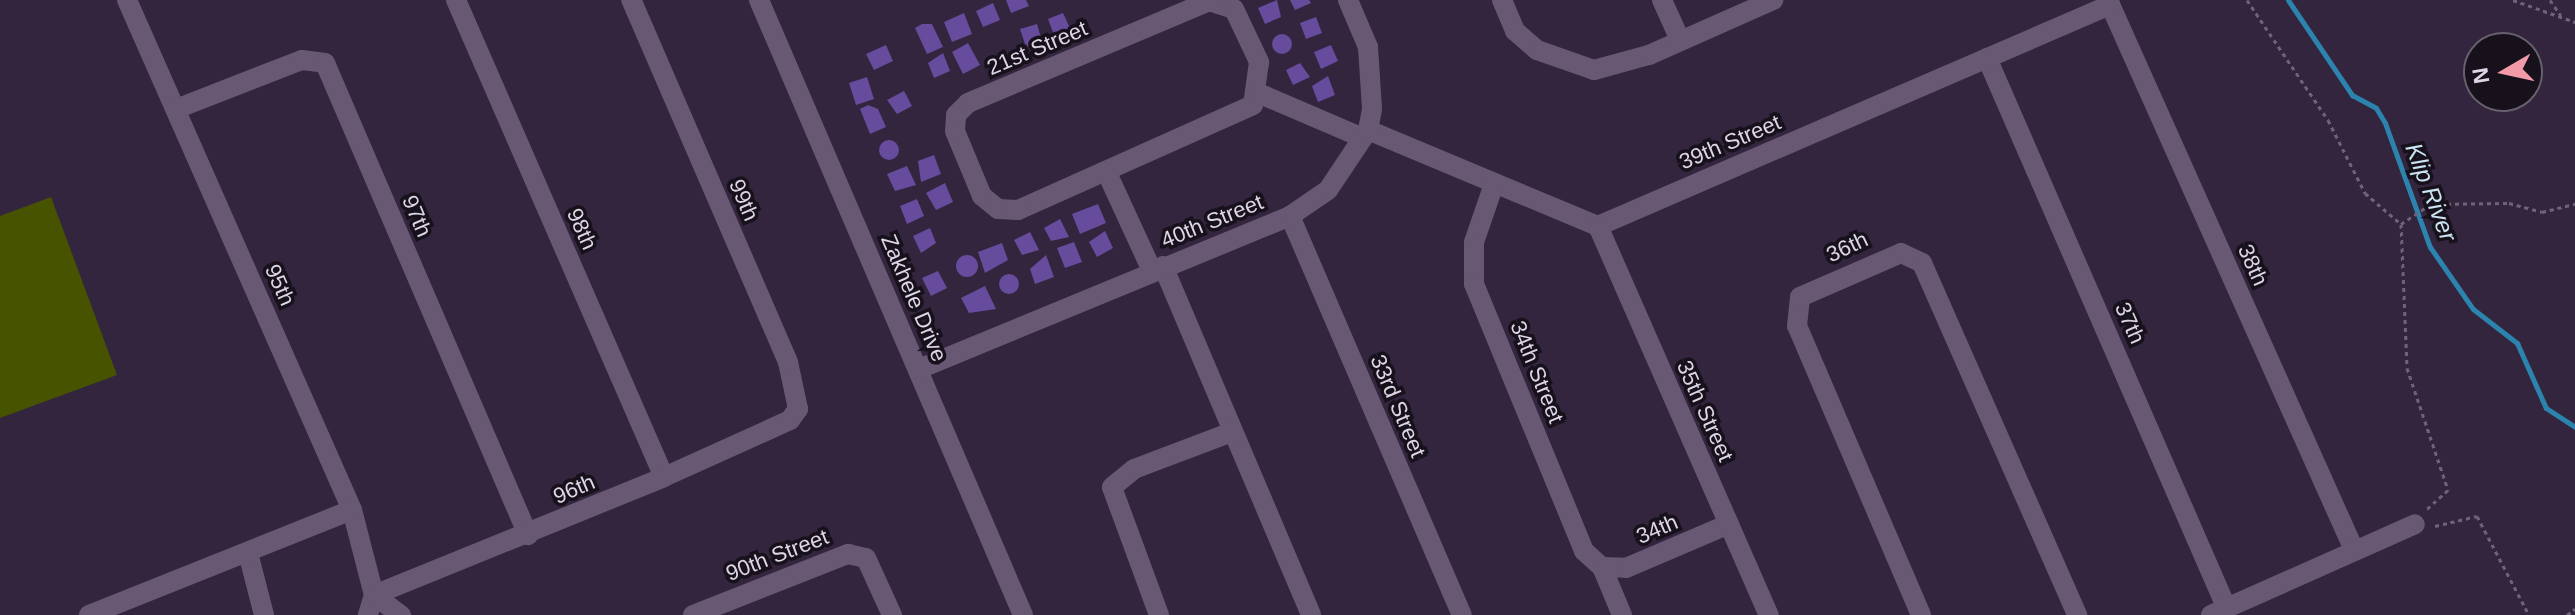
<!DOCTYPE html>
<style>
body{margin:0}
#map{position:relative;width:2575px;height:615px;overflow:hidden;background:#33253d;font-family:Helvetica,sans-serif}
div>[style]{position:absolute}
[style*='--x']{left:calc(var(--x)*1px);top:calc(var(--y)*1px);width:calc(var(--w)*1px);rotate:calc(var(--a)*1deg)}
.green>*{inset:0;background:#485300}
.stream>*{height:5px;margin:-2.5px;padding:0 2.5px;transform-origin:2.5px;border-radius:2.5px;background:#2c84ae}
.building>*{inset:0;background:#674b9d}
.round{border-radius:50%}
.path>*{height:3px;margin-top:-1.5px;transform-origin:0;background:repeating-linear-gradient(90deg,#6f6378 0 4px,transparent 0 8px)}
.minor>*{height:20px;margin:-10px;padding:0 10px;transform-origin:10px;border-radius:10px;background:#685874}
span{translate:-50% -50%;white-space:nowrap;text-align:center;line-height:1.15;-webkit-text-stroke:7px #17111c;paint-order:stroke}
.street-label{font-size:22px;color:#ded6e6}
.water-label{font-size:24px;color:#cbe3f1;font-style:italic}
.north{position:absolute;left:2463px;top:32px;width:80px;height:80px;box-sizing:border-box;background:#17111c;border:2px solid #67606d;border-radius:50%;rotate:261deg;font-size:22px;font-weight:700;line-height:32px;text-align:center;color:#ded6e6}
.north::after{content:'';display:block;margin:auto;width:28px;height:36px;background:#f39aa8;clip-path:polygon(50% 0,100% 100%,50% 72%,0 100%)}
</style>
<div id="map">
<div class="green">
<div style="clip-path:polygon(51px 197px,117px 375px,0 418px,0 216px)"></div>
</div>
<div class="stream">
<div style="--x:2288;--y:0;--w:115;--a:56"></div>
<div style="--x:2352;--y:95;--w:27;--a:28"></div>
<div style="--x:2376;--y:108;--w:17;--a:59"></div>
<div style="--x:2385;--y:123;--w:132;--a:70.1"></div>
<div style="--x:2430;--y:247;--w:75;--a:55.3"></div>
<div style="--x:2473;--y:309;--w:56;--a:37.7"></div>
<div style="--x:2517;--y:343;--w:71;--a:66"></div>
<div style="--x:2546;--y:408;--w:35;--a:33"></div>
</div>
<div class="building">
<div style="clip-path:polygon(1006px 0,1026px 0,1029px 6px,1011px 13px)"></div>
<div style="clip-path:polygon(1277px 0,1281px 17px,1265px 24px,1258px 8px)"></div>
<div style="clip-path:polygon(1290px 0,1309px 0,1311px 3px,1295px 10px)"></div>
<div style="clip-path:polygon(993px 3px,1000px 20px,983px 27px,976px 11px)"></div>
<div style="clip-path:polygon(964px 13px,972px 34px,952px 42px,944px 22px)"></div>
<div style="clip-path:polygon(1063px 13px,1070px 28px,1054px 35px,1048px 19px)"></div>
<div style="clip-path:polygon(1316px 17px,1322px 33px,1306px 39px,1300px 23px)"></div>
<div style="clip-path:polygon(922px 24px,932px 24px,943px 47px,927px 54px,915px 28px)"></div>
<div style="clip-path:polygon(1037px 24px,1042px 41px,1026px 47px,1020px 29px)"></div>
<div class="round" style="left:1272px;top:34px;width:20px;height:20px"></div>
<div style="clip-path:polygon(968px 43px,980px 65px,963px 74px,952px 52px)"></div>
<div style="clip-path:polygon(886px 45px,893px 61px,874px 70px,866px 54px)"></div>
<div style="clip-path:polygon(1331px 45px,1338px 61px,1321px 69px,1314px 52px)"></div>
<div style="clip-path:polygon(943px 53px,950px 71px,934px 78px,928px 63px)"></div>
<div style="clip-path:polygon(1300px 63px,1310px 77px,1293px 85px,1286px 70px)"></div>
<div style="clip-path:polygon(1328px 76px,1335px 95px,1318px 102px,1312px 86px)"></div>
<div style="clip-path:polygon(867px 77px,874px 99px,856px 105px,849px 83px)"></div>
<div style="clip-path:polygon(904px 91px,912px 106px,897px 114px,887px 100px)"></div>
<div style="clip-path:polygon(868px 105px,878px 109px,886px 127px,870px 134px,860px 109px)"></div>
<div class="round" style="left:879px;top:140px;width:20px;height:20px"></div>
<div style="clip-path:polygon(934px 155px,941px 174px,921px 182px,918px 161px)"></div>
<div style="clip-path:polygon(907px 166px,916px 185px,895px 191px,887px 174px)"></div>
<div style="clip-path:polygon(945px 183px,953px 202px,936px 210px,926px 193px)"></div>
<div style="clip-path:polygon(917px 199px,924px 216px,907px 224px,900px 206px)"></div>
<div style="clip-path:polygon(1098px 204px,1106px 223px,1080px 234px,1072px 214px)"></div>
<div style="clip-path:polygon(1060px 219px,1069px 237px,1051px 241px,1044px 228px)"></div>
<div style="clip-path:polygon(930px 228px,936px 243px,921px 253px,913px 236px)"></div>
<div style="clip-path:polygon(1105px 231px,1113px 248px,1097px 257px,1089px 242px)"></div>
<div style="clip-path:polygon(1030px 232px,1039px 250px,1022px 255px,1014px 240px)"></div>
<div style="clip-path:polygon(1074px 242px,1082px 262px,1065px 268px,1057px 248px)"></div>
<div style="clip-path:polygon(1002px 243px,1008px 260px,985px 273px,978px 252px)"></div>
<div style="clip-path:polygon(1046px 255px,1054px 277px,1035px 284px,1030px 269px)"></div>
<div class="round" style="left:956px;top:255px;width:22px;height:22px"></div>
<div style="clip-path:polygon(938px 271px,947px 288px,931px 296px,922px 278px)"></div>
<div class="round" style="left:999px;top:274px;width:20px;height:20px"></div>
<div style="clip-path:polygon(985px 286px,996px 309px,969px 313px,961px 298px)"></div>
</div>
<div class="path">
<div style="--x:2247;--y:0;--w:145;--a:56"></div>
<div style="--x:2328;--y:120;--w:82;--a:63.1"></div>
<div style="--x:2365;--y:193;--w:48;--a:40.7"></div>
<div style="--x:2401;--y:224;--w:144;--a:87.6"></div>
<div style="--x:2407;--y:368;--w:129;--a:71.4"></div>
<div style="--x:2448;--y:490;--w:31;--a:138"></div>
<div style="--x:2513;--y:0;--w:66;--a:19.5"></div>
<div style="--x:2550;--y:0;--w:19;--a:55"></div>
<div style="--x:2401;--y:224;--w:36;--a:-34"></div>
<div style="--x:2431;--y:204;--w:78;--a:-0.7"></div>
<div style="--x:2509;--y:203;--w:34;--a:15"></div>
<div style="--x:2542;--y:212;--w:34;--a:-14"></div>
<div style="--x:2435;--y:526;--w:43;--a:-13.4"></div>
<div style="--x:2477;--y:516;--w:112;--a:62.3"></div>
<div style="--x:2567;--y:615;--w:10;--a:-37"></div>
</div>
<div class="minor">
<div style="--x:127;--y:0;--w:557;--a:66.19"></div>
<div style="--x:352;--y:510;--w:88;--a:75.5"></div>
<div style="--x:374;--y:595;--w:21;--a:107"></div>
<div style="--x:456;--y:0;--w:520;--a:66.44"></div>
<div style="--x:759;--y:0;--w:669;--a:66.77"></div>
<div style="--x:1502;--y:0;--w:34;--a:67"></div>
<div style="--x:1515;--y:31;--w:29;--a:41"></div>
<div style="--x:1537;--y:50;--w:60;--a:19.3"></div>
<div style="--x:1594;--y:70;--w:57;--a:-15.3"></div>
<div style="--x:1649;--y:55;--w:136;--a:-23.9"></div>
<div style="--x:1662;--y:0;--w:44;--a:65.8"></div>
<div style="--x:2108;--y:0;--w:603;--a:65.9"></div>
<div style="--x:1209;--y:1;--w:26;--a:18"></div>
<div style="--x:1234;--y:9;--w:59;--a:64.7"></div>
<div style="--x:1259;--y:62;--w:43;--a:97.9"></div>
<div style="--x:1253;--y:105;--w:257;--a:155.9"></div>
<div style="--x:1018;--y:210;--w:20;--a:-177"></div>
<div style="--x:998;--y:209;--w:21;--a:-141"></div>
<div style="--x:982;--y:196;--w:70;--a:-112.6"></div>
<div style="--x:955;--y:131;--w:16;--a:-86"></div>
<div style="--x:956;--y:115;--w:17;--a:-45"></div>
<div style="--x:968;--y:103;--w:262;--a:-22.9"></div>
<div style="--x:1987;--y:58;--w:601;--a:66.46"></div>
<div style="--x:1258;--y:93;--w:114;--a:23.2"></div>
<div style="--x:176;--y:109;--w:135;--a:-21.3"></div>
<div style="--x:302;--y:60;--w:23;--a:7"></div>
<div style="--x:325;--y:63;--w:514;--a:66.73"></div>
<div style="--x:1368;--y:130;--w:249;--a:22.7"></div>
<div style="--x:1598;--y:226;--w:558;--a:-23.35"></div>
<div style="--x:1107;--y:173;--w:108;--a:65.3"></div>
<div style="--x:1494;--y:184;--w:61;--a:109"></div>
<div style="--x:1474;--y:242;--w:42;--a:90"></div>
<div style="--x:1474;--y:284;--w:289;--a:67.6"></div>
<div style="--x:1584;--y:551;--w:24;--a:42"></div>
<div style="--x:1602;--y:567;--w:24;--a:2"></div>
<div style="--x:1626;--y:568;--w:112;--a:-23.1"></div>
<div style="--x:1290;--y:216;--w:434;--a:66.7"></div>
<div style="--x:1598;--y:226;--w:425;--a:66.3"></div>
<div style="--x:1163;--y:266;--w:379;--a:67"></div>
<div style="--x:919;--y:369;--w:401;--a:-22.4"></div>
<div style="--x:1290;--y:216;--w:46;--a:-34.4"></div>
<div style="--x:1328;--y:190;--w:72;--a:-56.3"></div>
<div style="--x:1368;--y:130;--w:21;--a:-79"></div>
<div style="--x:1372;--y:109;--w:62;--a:-93.7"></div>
<div style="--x:1368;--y:47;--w:51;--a:-113.1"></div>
<div style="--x:248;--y:553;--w:64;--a:75.5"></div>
<div style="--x:1602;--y:567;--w:52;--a:67.4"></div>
<div style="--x:374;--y:595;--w:313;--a:-22.1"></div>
<div style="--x:664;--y:477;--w:138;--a:-24.3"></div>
<div style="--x:790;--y:420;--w:14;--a:-54"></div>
<div style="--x:798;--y:409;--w:48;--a:-102"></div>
<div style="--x:788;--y:362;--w:395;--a:-113.4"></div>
<div style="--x:374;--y:595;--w:34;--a:37"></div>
<div style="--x:89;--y:615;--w:283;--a:-21.8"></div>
<div style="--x:693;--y:615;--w:167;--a:-21.5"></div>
<div style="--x:848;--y:554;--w:18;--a:13"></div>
<div style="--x:866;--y:558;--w:63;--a:65.5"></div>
<div style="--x:1159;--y:615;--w:136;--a:-110.2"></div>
<div style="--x:1112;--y:487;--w:28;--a:-39"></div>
<div style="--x:1134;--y:469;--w:105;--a:-20.7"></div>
<div style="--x:1921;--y:615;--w:314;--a:-113.2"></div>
<div style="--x:1797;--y:326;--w:29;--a:-84"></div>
<div style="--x:1800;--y:297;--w:110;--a:-23.5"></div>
<div style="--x:1901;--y:253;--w:23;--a:25"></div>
<div style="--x:1922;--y:263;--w:385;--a:66.2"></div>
<div style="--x:2211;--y:615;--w:223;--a:-24"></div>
</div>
<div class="street-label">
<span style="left:1037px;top:48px;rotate:-23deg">21st Street</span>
<span style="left:1730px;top:142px;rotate:-23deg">39th Street</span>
<span style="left:744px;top:200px;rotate:67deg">99th</span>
<span style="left:417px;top:216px;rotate:67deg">97th</span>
<span style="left:1212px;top:221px;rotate:-22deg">40th Street</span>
<span style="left:582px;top:229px;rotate:66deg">98th</span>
<span style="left:1847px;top:247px;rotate:-25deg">36th</span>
<span style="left:2253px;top:265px;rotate:66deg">38th</span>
<span style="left:280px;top:285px;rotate:66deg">95th</span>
<span style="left:914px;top:298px;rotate:67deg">Zakhele Drive</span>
<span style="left:2130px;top:323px;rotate:66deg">37th</span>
<span style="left:1537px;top:372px;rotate:68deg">34th Street</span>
<span style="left:1398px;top:406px;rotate:67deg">33rd Street</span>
<span style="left:1705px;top:411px;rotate:66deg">35th Street</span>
<span style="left:574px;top:489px;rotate:-23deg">96th</span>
<span style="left:1657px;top:529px;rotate:-23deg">34th</span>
<span style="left:777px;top:555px;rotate:-21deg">90th Street</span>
</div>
<div class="water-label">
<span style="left:2431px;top:192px;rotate:69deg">Klip River</span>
</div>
<div class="north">N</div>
</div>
